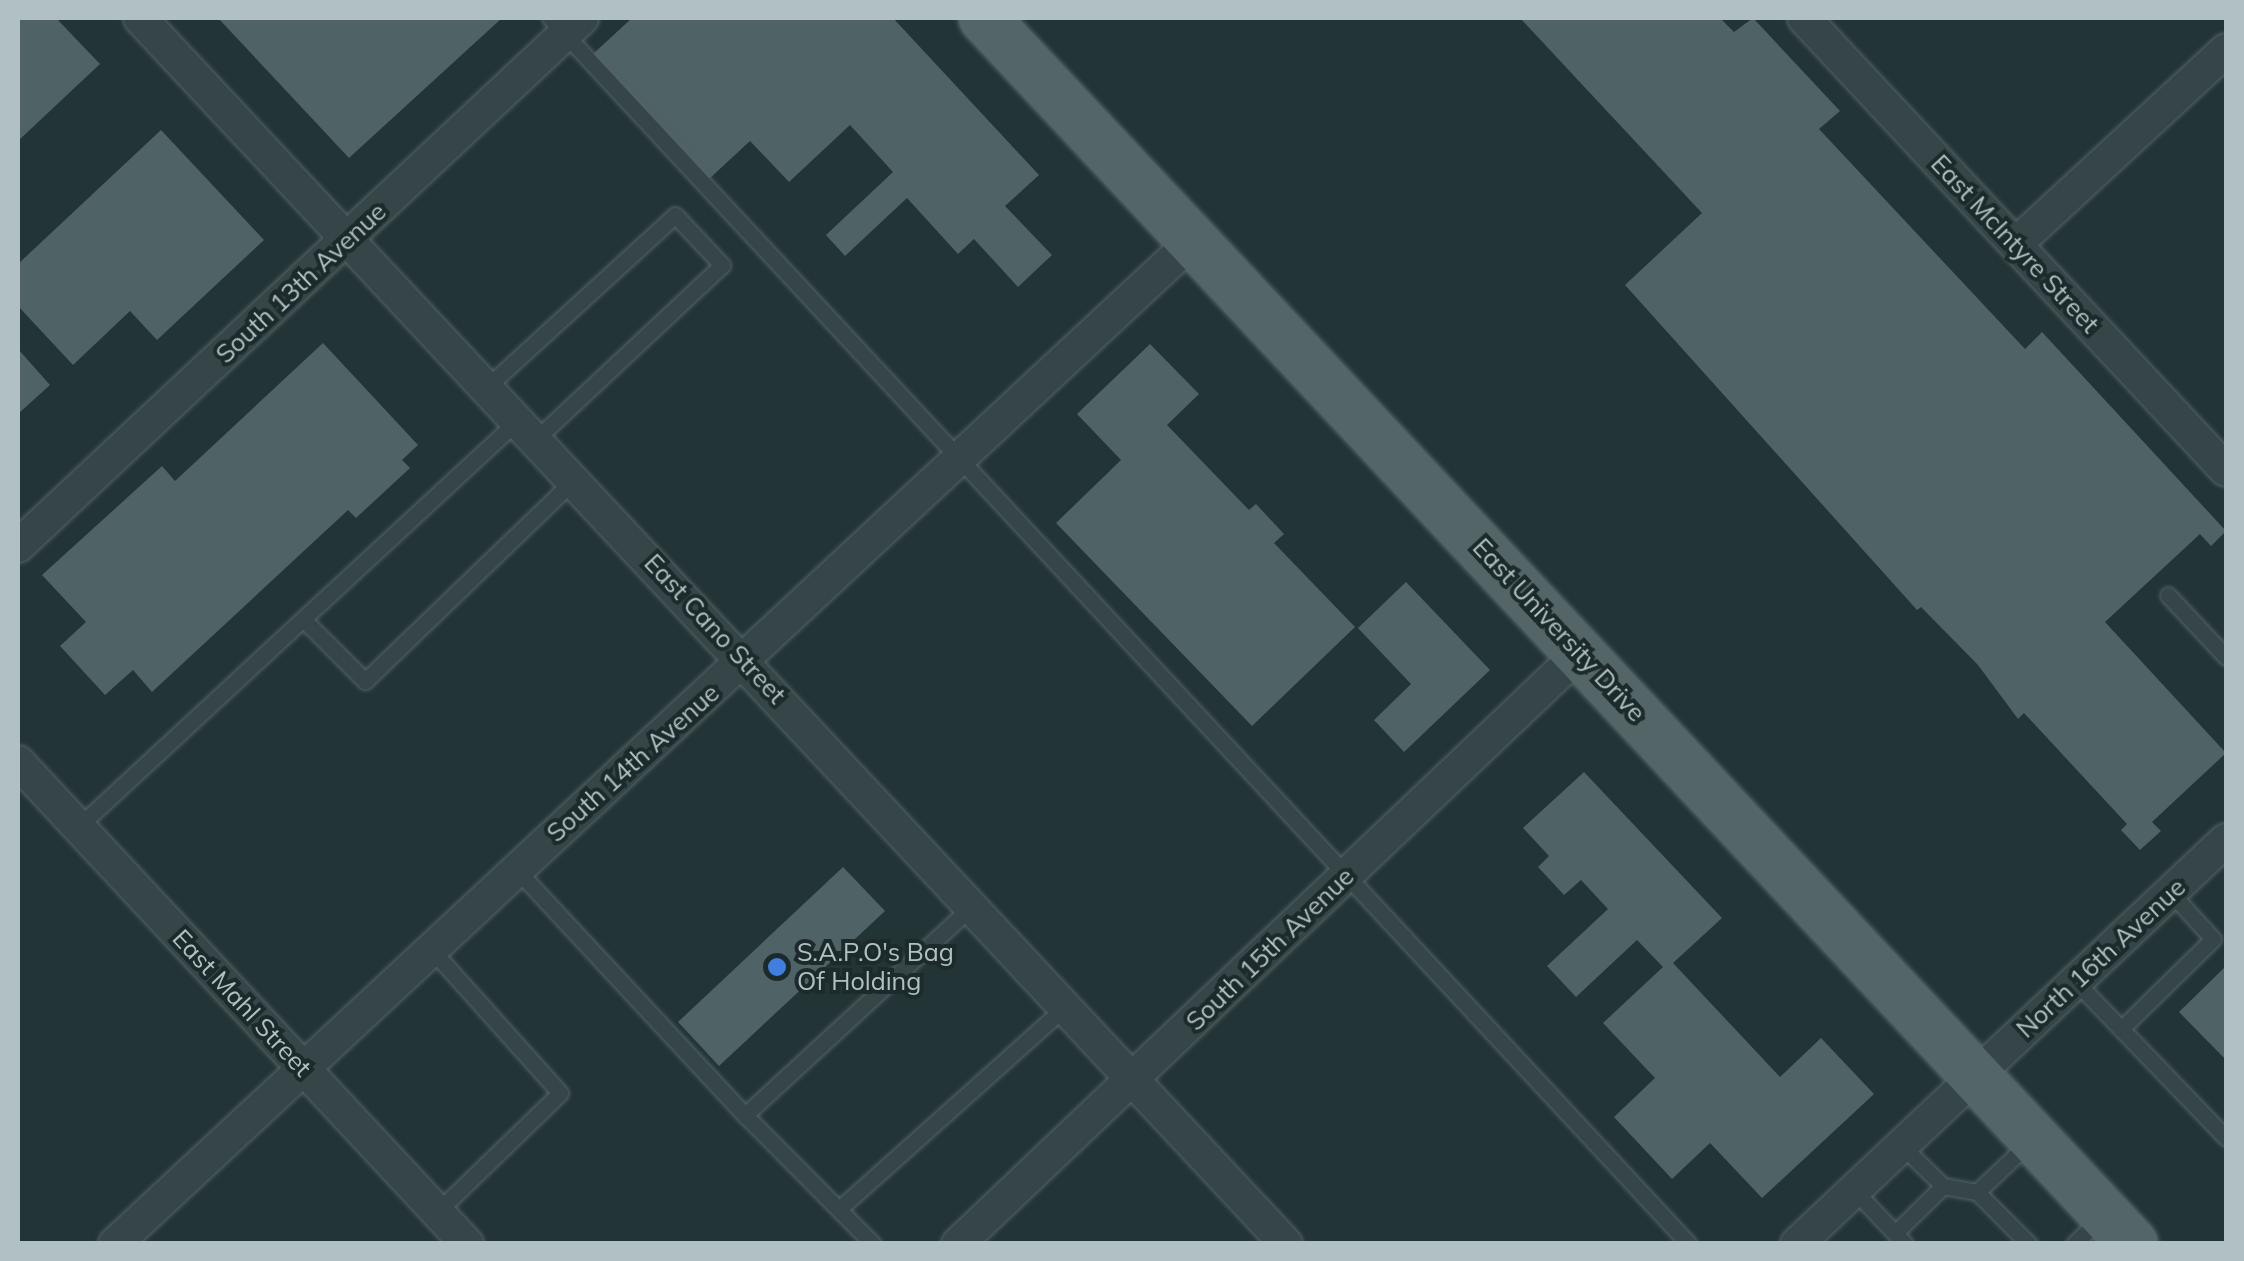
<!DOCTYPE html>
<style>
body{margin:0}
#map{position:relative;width:2244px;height:1261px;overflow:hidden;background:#233437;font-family:Mulish,sans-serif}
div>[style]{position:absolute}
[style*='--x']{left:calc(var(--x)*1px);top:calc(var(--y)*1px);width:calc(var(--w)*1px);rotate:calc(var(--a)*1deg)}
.building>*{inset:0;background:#4f6266}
.roads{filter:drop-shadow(0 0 2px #546365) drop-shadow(0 0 2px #546365)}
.lane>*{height:15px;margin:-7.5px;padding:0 7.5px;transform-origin:7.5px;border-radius:7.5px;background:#364548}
.street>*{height:32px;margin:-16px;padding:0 16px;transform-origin:16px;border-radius:16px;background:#364548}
.primary>*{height:50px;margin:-25px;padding:0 25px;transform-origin:25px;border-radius:25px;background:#546568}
.dots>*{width:28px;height:28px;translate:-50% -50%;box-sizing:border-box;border:5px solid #1c2a2c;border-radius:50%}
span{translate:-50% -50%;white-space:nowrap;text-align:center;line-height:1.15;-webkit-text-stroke:8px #1c2a2c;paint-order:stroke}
.street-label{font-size:25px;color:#b1c0c4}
.poi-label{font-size:25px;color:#b1c0c4}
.left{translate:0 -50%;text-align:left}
.frame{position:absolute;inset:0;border:20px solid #b1c0c4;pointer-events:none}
</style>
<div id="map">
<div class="building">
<div style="clip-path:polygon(18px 18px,56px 18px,100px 64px,18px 141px)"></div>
<div style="clip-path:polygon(218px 18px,502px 18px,349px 158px)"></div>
<div style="clip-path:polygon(632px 18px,893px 18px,1039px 175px,1005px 206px,1052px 255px,1018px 287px,974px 239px,958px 254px,907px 198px,845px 256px,826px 235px,893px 172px,850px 125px,789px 182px,750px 141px,709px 179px,593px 54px)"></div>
<div style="clip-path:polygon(1520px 18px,1720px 18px,1734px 32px,1753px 18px,1840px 111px,1819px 129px,2025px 349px,2042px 332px,2226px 531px,2211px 546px,2200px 534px,2105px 622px,2226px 753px,2152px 822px,2161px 831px,2140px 850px,2121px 830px,2127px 824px,2024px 713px,2018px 719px,1978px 665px,1921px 607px,1917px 610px,1625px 285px,1702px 213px)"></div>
<div style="clip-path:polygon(161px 130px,264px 240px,157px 340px,130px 311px,73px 365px,18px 306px,18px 264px)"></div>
<div style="clip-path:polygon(323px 343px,418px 445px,402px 460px,410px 468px,356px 518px,348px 510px,152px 692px,133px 670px,105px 695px,60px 646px,86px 622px,42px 575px,162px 466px,175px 481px)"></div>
<div style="clip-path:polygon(1150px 344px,1199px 394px,1167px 425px,1249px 510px,1256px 504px,1284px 534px,1274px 543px,1355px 627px,1252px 726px,1056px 523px,1121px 460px,1077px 414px)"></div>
<div style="clip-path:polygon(18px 349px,50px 385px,18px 414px)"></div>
<div style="clip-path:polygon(1406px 582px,1490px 670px,1404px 752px,1374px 720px,1411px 684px,1358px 628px)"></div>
<div style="clip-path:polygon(1584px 772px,1722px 918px,1673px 963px,1780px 1077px,1821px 1038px,1874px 1094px,1762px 1198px,1710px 1143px,1672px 1179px,1614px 1117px,1655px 1078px,1603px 1023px,1663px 967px,1637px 940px,1576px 997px,1547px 966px,1608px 909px,1581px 880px,1564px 895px,1538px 867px,1549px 856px,1523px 828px)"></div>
<div style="clip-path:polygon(843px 867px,885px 911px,719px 1066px,678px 1022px)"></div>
<div style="clip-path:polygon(2226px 966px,2226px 1060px,2179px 1012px)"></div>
</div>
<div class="roads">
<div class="lane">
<div style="--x:550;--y:18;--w:1673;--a:47.11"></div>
<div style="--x:488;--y:386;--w:253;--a:-42.4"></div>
<div style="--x:675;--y:215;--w:69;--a:46.8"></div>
<div style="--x:722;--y:265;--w:253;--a:136.9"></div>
<div style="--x:2168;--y:595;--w:85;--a:46.9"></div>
<div style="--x:303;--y:619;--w:88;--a:45"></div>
<div style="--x:365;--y:681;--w:291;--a:-43.9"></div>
<div style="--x:78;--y:827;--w:601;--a:-42.77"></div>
<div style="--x:517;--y:870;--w:335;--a:47.1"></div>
<div style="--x:431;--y:949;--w:193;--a:48.1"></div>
<div style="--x:560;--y:1093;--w:171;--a:135.9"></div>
<div style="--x:2076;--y:982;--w:216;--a:46.1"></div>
<div style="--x:2122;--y:1028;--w:127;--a:-44.4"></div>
<div style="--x:2213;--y:939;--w:62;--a:-132.4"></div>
<div style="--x:1943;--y:1186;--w:35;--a:10"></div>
<div style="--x:1977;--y:1192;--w:74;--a:-43.4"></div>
<div style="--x:1854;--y:1190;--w:74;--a:46.6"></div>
<div style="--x:1977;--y:1192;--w:74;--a:45"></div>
<div style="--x:839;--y:1209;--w:305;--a:-41.8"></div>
<div style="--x:1895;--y:1233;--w:67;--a:-44.4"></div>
<div style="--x:1943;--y:1186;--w:56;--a:-135.7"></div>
<div style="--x:873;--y:1244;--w:182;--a:-134.8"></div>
<div style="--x:745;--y:1115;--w:309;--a:-42.6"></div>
<div style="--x:2074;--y:1244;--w:35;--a:-44"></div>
</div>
<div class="street">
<div style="--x:140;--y:18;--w:1678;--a:46.93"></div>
<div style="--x:1804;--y:18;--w:618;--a:46.97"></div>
<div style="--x:2016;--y:244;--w:286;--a:-42.7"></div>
<div style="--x:18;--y:546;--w:773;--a:-43.11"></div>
<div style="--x:18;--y:762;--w:659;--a:47.03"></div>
<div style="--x:115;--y:1244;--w:1474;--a:-42.94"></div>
<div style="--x:958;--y:1244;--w:858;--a:-43.54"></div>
<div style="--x:1797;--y:1244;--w:589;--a:-43.28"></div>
</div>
<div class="primary">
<div style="--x:984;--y:18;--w:1680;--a:46.86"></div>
</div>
</div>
<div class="dots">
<div style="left:777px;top:967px;background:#3f7fe0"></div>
</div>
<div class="street-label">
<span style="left:2015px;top:244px;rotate:47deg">East McIntyre Street</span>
<span style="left:301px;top:283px;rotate:-43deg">South 13th Avenue</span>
<span style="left:715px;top:629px;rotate:47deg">East Cano Street</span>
<span style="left:1559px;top:630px;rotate:47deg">East University Drive</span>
<span style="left:633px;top:763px;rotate:-42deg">South 14th Avenue</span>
<span style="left:1270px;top:949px;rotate:-44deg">South 15th Avenue</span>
<span style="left:2101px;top:958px;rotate:-43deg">North 16th Avenue</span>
<span style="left:242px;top:1003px;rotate:47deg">East Mahl Street</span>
</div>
<div class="poi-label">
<span class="left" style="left:797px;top:967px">S.A.P.O's Bag<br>Of Holding</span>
</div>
<div class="frame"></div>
</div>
